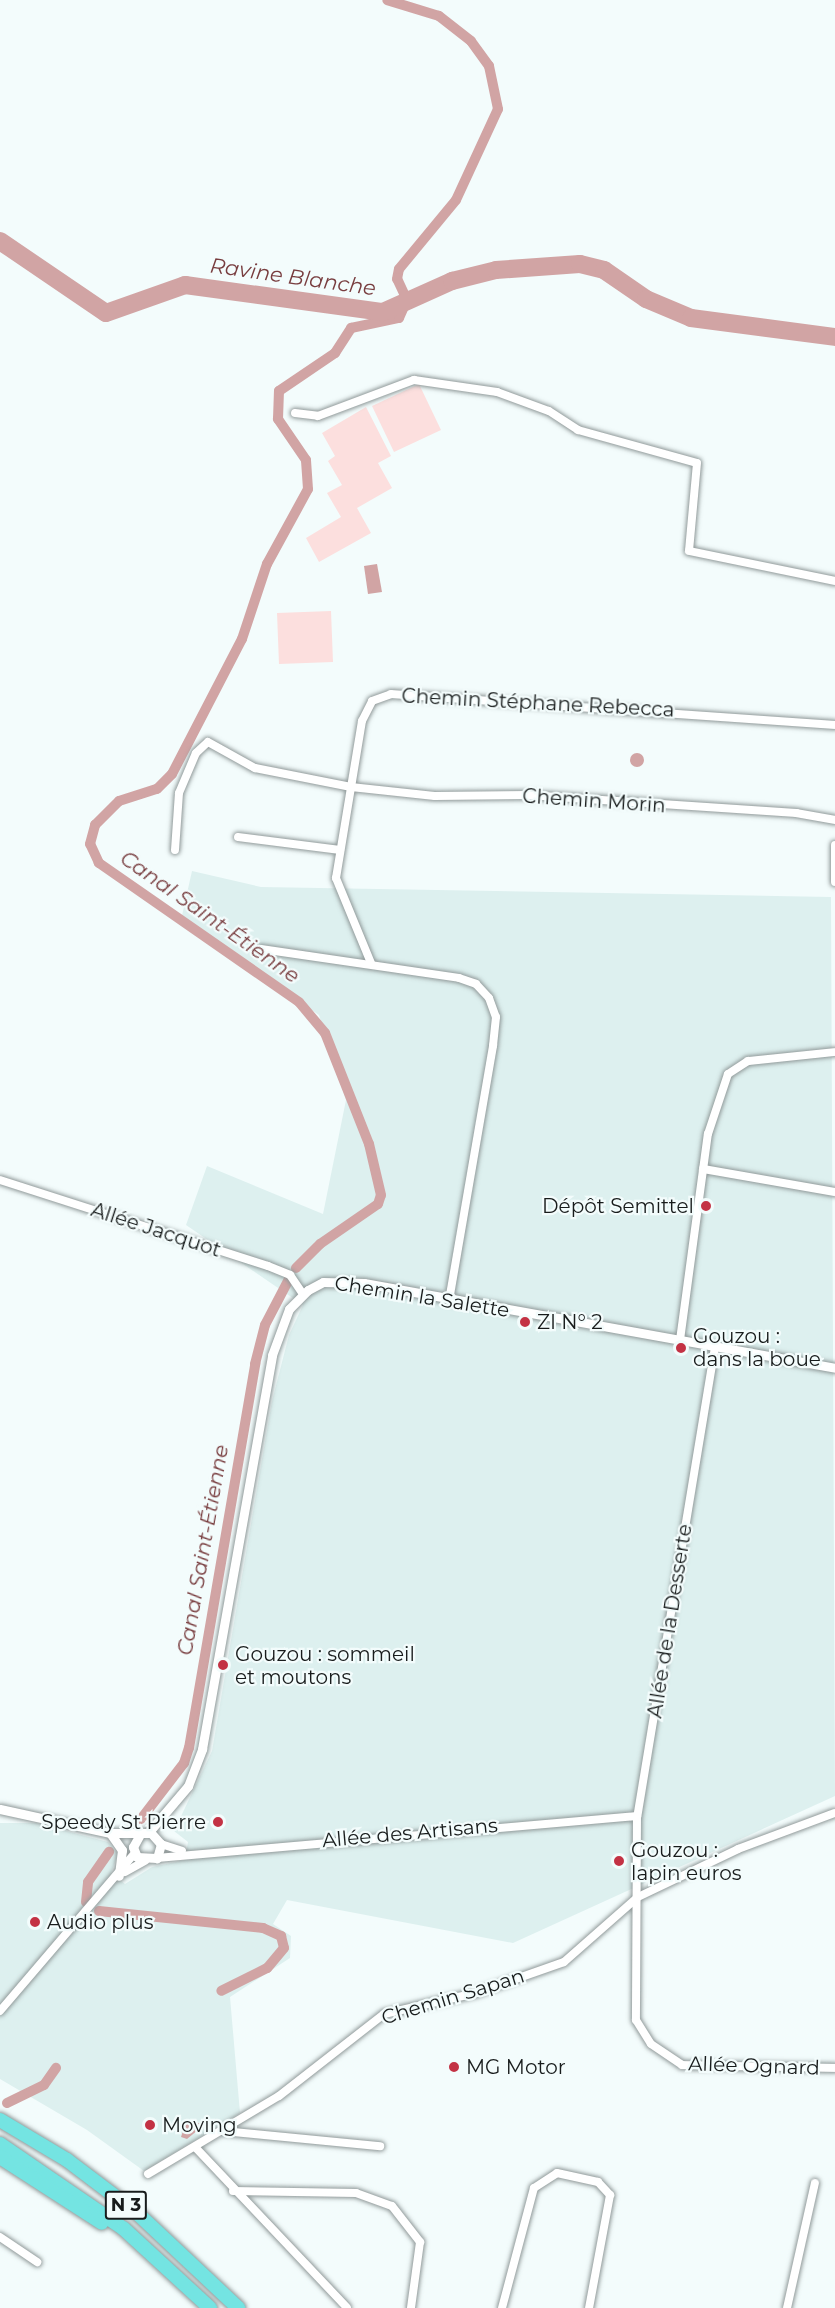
<!DOCTYPE html>
<meta charset="utf-8">
<style>
body{margin:0}
#map{position:relative;width:835px;height:2308px;overflow:hidden;background:#f3fcfc;font-family:Montserrat,sans-serif}
div>[style]{position:absolute}
[style*='--x']{left:calc(var(--x)*1px);top:calc(var(--y)*1px);width:calc(var(--w)*1px);rotate:calc(var(--a)*1deg)}
.built>*{inset:0;background:#ddf0ef}
.green>*{inset:0;background:#fcdfde}
.water>*{inset:0;background:#d1a4a4}
.round{border-radius:50%}
.canal>*{height:10px;margin:-5px;padding:0 5px;transform-origin:5px;border-radius:5px;background:#d1a4a4}
.river>*{height:18px;margin:-9px;padding:0 9px;transform-origin:9px;border-radius:9px;background:#d1a4a4}
.roads{filter:drop-shadow(0 0 2px #919a9a) drop-shadow(0 0 2px #919a9a)}
.minor>*{height:8px;margin:-4px;padding:0 4px;transform-origin:4px;border-radius:4px;background:#fff}
.tertiary>*{height:9px;margin:-4.5px;padding:0 4.5px;transform-origin:4.5px;border-radius:4.5px;background:#fff}
.trunk>*{height:14px;margin:-7px;padding:0 7px;transform-origin:7px;border-radius:7px;background:#74e4e2}
.dots>*{width:16px;height:16px;translate:-50% -50%;box-sizing:border-box;border:3px solid #f3fcfc;border-radius:50%}
span{translate:-50% -50%;white-space:nowrap;text-align:center;line-height:1.15;-webkit-text-stroke:4.5px #f3fcfc;paint-order:stroke}
.shield-label span{padding:2px 4px;background:#f3fcfc;border:2px solid;border-radius:4px;-webkit-text-stroke-width:0}
.shield-label{font-size:18px;color:#181c1c;font-weight:700}
.street-label{font-size:20px;color:#181c1c}
.poi-label{font-size:20px;color:#181c1c}
.right{translate:-100% -50%;text-align:right}
.left{translate:0 -50%;text-align:left}
.water-label{font-size:21px;color:#783d3f;font-style:italic}
</style>
<div id="map">
<div class="built">
<div style="clip-path:polygon(192px 871px,261px 887px,831px 897px,835px 1796px,513px 1943px,287px 1900px,273px 1924px,291px 1936px,290px 1958px,230px 1997px,240px 2113px,144px 2171px,87px 2130px,0 2079px,0 1823px,36px 1823px,108px 1842px,118px 1854px,111px 1873px,125px 1884px,152px 1867px,185px 1860px,188px 1842px,174px 1831px,212px 1751px,272px 1401px,289px 1335px,303px 1305px,186px 1225px,207px 1166px,323px 1214px,346px 1100px,319px 1015px,181px 920px)"></div>
</div>
<div class="green">
<div style="clip-path:polygon(419px 384px,441px 430px,394px 452px,372px 406px)"></div>
<div style="clip-path:polygon(366px 407px,391px 456px,378px 463px,392px 488px,357px 508px,371px 533px,319px 562px,306px 538px,341px 517px,327px 493px,342px 485px,328px 461px,335px 456px,322px 433px)"></div>
<div style="clip-path:polygon(331px 611px,333px 662px,279px 664px,277px 613px)"></div>
</div>
<div class="water">
<div style="clip-path:polygon(377px 564px,382px 592px,368px 594px,364px 566px)"></div>
<div class="round" style="left:630px;top:753px;width:14px;height:14px"></div>
<div style="clip-path:polygon(187px 2119px,204px 2125px,187px 2139px,181px 2137px)"></div>
</div>
<div class="canal">
<div style="--x:296;--y:1268;--w:34;--a:-45"></div>
<div style="--x:320;--y:1244;--w:70;--a:-34.6"></div>
<div style="--x:378;--y:1204;--w:9;--a:-72"></div>
<div style="--x:381;--y:1195;--w:52;--a:-103.2"></div>
<div style="--x:369;--y:1144;--w:119;--a:-111.6"></div>
<div style="--x:325;--y:1033;--w:40;--a:-130"></div>
<div style="--x:299;--y:1002;--w:244;--a:-145.2"></div>
<div style="--x:99;--y:863;--w:21;--a:-115"></div>
<div style="--x:90;--y:844;--w:20;--a:-75"></div>
<div style="--x:95;--y:825;--w:34;--a:-45"></div>
<div style="--x:119;--y:801;--w:40;--a:-18"></div>
<div style="--x:157;--y:789;--w:21;--a:-45"></div>
<div style="--x:172;--y:774;--w:152;--a:-62.6"></div>
<div style="--x:242;--y:639;--w:79;--a:-71.6"></div>
<div style="--x:267;--y:564;--w:85;--a:-61.3"></div>
<div style="--x:308;--y:489;--w:29;--a:-94"></div>
<div style="--x:306;--y:460;--w:50;--a:-124.3"></div>
<div style="--x:278;--y:419;--w:28;--a:-88"></div>
<div style="--x:279;--y:391;--w:68;--a:-34.2"></div>
<div style="--x:335;--y:353;--w:30;--a:-57"></div>
<div style="--x:351;--y:328;--w:49;--a:-11.8"></div>
<div style="--x:399;--y:318;--w:20;--a:-66"></div>
<div style="--x:407;--y:300;--w:23;--a:-115"></div>
<div style="--x:397;--y:279;--w:10;--a:-79"></div>
<div style="--x:399;--y:269;--w:89;--a:-50.4"></div>
<div style="--x:456;--y:200;--w:100;--a:-65.2"></div>
<div style="--x:498;--y:109;--w:44;--a:-101.8"></div>
<div style="--x:489;--y:66;--w:31;--a:-126"></div>
<div style="--x:471;--y:41;--w:41;--a:-142"></div>
<div style="--x:439;--y:16;--w:54;--a:-162.9"></div>
<div style="--x:141;--y:1819;--w:71;--a:-52.5"></div>
<div style="--x:184;--y:1763;--w:16;--a:-72"></div>
<div style="--x:189;--y:1748;--w:390;--a:-80.2"></div>
<div style="--x:255;--y:1364;--w:40;--a:-75.6"></div>
<div style="--x:265;--y:1325;--w:52;--a:-62.4"></div>
<div style="--x:86;--y:1902;--w:20;--a:-84"></div>
<div style="--x:88;--y:1882;--w:37;--a:-55"></div>
<div style="--x:99;--y:1911;--w:165;--a:5.9"></div>
<div style="--x:263;--y:1928;--w:20;--a:24"></div>
<div style="--x:281;--y:1936;--w:12;--a:76"></div>
<div style="--x:284;--y:1948;--w:26;--a:130"></div>
<div style="--x:267;--y:1968;--w:51;--a:153.4"></div>
<div style="--x:7;--y:2103;--w:41;--a:-25.9"></div>
<div style="--x:44;--y:2085;--w:21;--a:-55"></div>
</div>
<div class="river">
<div style="--x:0;--y:241;--w:128;--a:34.2"></div>
<div style="--x:106;--y:313;--w:84;--a:-19.5"></div>
<div style="--x:185;--y:285;--w:200;--a:7.8"></div>
<div style="--x:383;--y:312;--w:76;--a:-24.2"></div>
<div style="--x:452;--y:281;--w:45;--a:-14"></div>
<div style="--x:496;--y:270;--w:84;--a:-4.1"></div>
<div style="--x:580;--y:264;--w:25;--a:14"></div>
<div style="--x:604;--y:270;--w:51;--a:34.6"></div>
<div style="--x:646;--y:299;--w:49;--a:22.9"></div>
<div style="--x:691;--y:318;--w:145;--a:7.5"></div>
</div>
<div class="roads">
<div class="minor">
<div style="--x:295;--y:413;--w:23;--a:7"></div>
<div style="--x:318;--y:416;--w:103;--a:-20.6"></div>
<div style="--x:414;--y:380;--w:84;--a:8.2"></div>
<div style="--x:497;--y:392;--w:55;--a:20.1"></div>
<div style="--x:549;--y:411;--w:35;--a:33"></div>
<div style="--x:578;--y:430;--w:123;--a:15.5"></div>
<div style="--x:697;--y:463;--w:88;--a:95.2"></div>
<div style="--x:689;--y:551;--w:149;--a:11.6"></div>
<div style="--x:238;--y:837;--w:103;--a:7.3"></div>
<div style="--x:835;--y:845;--w:37;--a:90"></div>
<div style="--x:175;--y:850;--w:57;--a:-86"></div>
<div style="--x:179;--y:793;--w:43;--a:-67"></div>
<div style="--x:196;--y:753;--w:16;--a:-43"></div>
<div style="--x:208;--y:742;--w:54;--a:29"></div>
<div style="--x:255;--y:768;--w:98;--a:11.2"></div>
<div style="--x:351;--y:787;--w:84;--a:6.1"></div>
<div style="--x:435;--y:796;--w:92;--a:-0.6"></div>
<div style="--x:527;--y:795;--w:270;--a:3.8"></div>
<div style="--x:796;--y:813;--w:40;--a:10"></div>
<div style="--x:261;--y:949;--w:200;--a:8.3"></div>
<div style="--x:459;--y:978;--w:18;--a:19"></div>
<div style="--x:476;--y:984;--w:19;--a:47"></div>
<div style="--x:489;--y:998;--w:20;--a:70"></div>
<div style="--x:496;--y:1017;--w:29;--a:96"></div>
<div style="--x:493;--y:1046;--w:258;--a:99.8"></div>
<div style="--x:371;--y:963;--w:92;--a:-112.4"></div>
<div style="--x:336;--y:878;--w:159;--a:-80.6"></div>
<div style="--x:362;--y:721;--w:22;--a:-63"></div>
<div style="--x:372;--y:701;--w:20;--a:-20"></div>
<div style="--x:391;--y:694;--w:445;--a:4"></div>
<div style="--x:703;--y:1169;--w:134;--a:9.9"></div>
<div style="--x:0;--y:1180;--w:281;--a:17.8"></div>
<div style="--x:268;--y:1266;--w:24;--a:22"></div>
<div style="--x:290;--y:1275;--w:23;--a:56"></div>
<div style="--x:680;--y:1340;--w:208;--a:-82.3"></div>
<div style="--x:708;--y:1134;--w:63;--a:-71.6"></div>
<div style="--x:728;--y:1074;--w:24;--a:-33"></div>
<div style="--x:748;--y:1061;--w:87;--a:-5.9"></div>
<div style="--x:715;--y:1347;--w:475;--a:99.4"></div>
<div style="--x:637;--y:1816;--w:204;--a:90.3"></div>
<div style="--x:636;--y:2020;--w:28;--a:58"></div>
<div style="--x:651;--y:2044;--w:37;--a:34"></div>
<div style="--x:682;--y:2065;--w:153;--a:1.1"></div>
<div style="--x:161;--y:1844;--w:22;--a:18"></div>
<div style="--x:157;--y:1858;--w:482;--a:-5"></div>
<div style="--x:125;--y:1872;--w:23;--a:-29"></div>
<div style="--x:0;--y:2011;--w:208;--a:-49.5"></div>
<div style="--x:223;--y:2131;--w:158;--a:5.5"></div>
<div style="--x:195;--y:2147;--w:221;--a:46.6"></div>
<div style="--x:148;--y:2174;--w:152;--a:-30.8"></div>
<div style="--x:279;--y:2096;--w:133;--a:-38"></div>
<div style="--x:384;--y:2014;--w:94;--a:-12.9"></div>
<div style="--x:476;--y:1993;--w:93;--a:-19.4"></div>
<div style="--x:564;--y:1962;--w:98;--a:-41.3"></div>
<div style="--x:638;--y:1897;--w:111;--a:-25.6"></div>
<div style="--x:738;--y:1849;--w:103;--a:-20.4"></div>
<div style="--x:233;--y:2191;--w:123;--a:0.9"></div>
<div style="--x:356;--y:2193;--w:38;--a:20"></div>
<div style="--x:392;--y:2206;--w:46;--a:52.1"></div>
<div style="--x:420;--y:2242;--w:67;--a:97.8"></div>
<div style="--x:0;--y:2237;--w:45;--a:34"></div>
<div style="--x:502;--y:2308;--w:124;--a:-75.1"></div>
<div style="--x:534;--y:2188;--w:27;--a:-33"></div>
<div style="--x:557;--y:2173;--w:42;--a:12.4"></div>
<div style="--x:598;--y:2182;--w:18;--a:47"></div>
<div style="--x:610;--y:2195;--w:115;--a:100.5"></div>
<div style="--x:787;--y:2308;--w:128;--a:-77.4"></div>
</div>
<div class="tertiary">
<div style="--x:0;--y:1809;--w:113;--a:12.3"></div>
<div style="--x:110;--y:1833;--w:41;--a:0"></div>
<div style="--x:151;--y:1833;--w:15;--a:48"></div>
<div style="--x:161;--y:1844;--w:15;--a:106"></div>
<div style="--x:157;--y:1858;--w:20;--a:-177"></div>
<div style="--x:137;--y:1857;--w:11;--a:-112"></div>
<div style="--x:133;--y:1847;--w:13;--a:-61"></div>
<div style="--x:110;--y:1833;--w:21;--a:55"></div>
<div style="--x:122;--y:1850;--w:26;--a:97"></div>
<div style="--x:148;--y:1833;--w:62;--a:-49.6"></div>
<div style="--x:188;--y:1786;--w:40;--a:-69"></div>
<div style="--x:202;--y:1749;--w:400;--a:-79.9"></div>
<div style="--x:272;--y:1355;--w:49;--a:-69.7"></div>
<div style="--x:289;--y:1309;--w:27;--a:-45"></div>
<div style="--x:308;--y:1290;--w:17;--a:-28"></div>
<div style="--x:323;--y:1282;--w:41;--a:1.4"></div>
<div style="--x:364;--y:1283;--w:479;--a:10.2"></div>
</div>
<div class="trunk">
<div style="--x:0;--y:2120;--w:78;--a:30.8"></div>
<div style="--x:67;--y:2160;--w:88;--a:37.1"></div>
<div style="--x:137;--y:2213;--w:139;--a:43.2"></div>
<div style="--x:0;--y:2144;--w:150;--a:34.4"></div>
<div style="--x:124;--y:2229;--w:117;--a:42.6"></div>
<div style="--x:0;--y:2157;--w:121;--a:32.9"></div>
</div>
</div>
<div class="dots">
<div style="left:706px;top:1206px;background:#c33244"></div>
<div style="left:525px;top:1322px;background:#c33244"></div>
<div style="left:681px;top:1348px;background:#c33244"></div>
<div style="left:223px;top:1665px;background:#c33244"></div>
<div style="left:218px;top:1822px;background:#c33244"></div>
<div style="left:619px;top:1861px;background:#c33244"></div>
<div style="left:35px;top:1922px;background:#c33244"></div>
<div style="left:454px;top:2067px;background:#c33244"></div>
<div style="left:150px;top:2125px;background:#c33244"></div>
</div>
<div class="shield-label">
<span style="left:126px;top:2205px">N 3</span>
</div>
<div class="street-label">
<span style="left:538px;top:703px;rotate:3deg">Chemin Stéphane Rebecca</span>
<span style="left:594px;top:801px;rotate:4deg">Chemin Morin</span>
<span style="left:156px;top:1230px;rotate:18deg">Allée Jacquot</span>
<span style="left:422px;top:1297px;rotate:9deg">Chemin la Salette</span>
<span style="left:670px;top:1621px;rotate:-81deg">Allée de la Desserte</span>
<span style="left:410px;top:1833px;rotate:-5deg">Allée des Artisans</span>
<span style="left:453px;top:1997px;rotate:-17deg">Chemin Sapan</span>
<span style="left:754px;top:2066px;rotate:2deg">Allée Ognard</span>
</div>
<div class="poi-label">
<span class="right" style="left:694px;top:1206px">Dépôt Semittel</span>
<span class="left" style="left:537px;top:1322px">ZI N° 2</span>
<span class="left" style="left:693px;top:1348px">Gouzou :<br>dans la boue</span>
<span class="left" style="left:235px;top:1666px">Gouzou : sommeil<br>et moutons</span>
<span class="right" style="left:206px;top:1822px">Speedy St Pierre</span>
<span class="left" style="left:631px;top:1862px">Gouzou :<br>lapin euros</span>
<span class="left" style="left:47px;top:1922px">Audio plus</span>
<span class="left" style="left:466px;top:2067px">MG Motor</span>
<span class="left" style="left:162px;top:2125px">Moving</span>
</div>
<div class="water-label">
<span style="left:293px;top:277px;rotate:8deg">Ravine Blanche</span>
<span style="left:210px;top:917px;rotate:35deg">Canal Saint-Étienne</span>
<span style="left:203px;top:1550px;rotate:-80deg">Canal Saint-Étienne</span>
</div>
</div>
